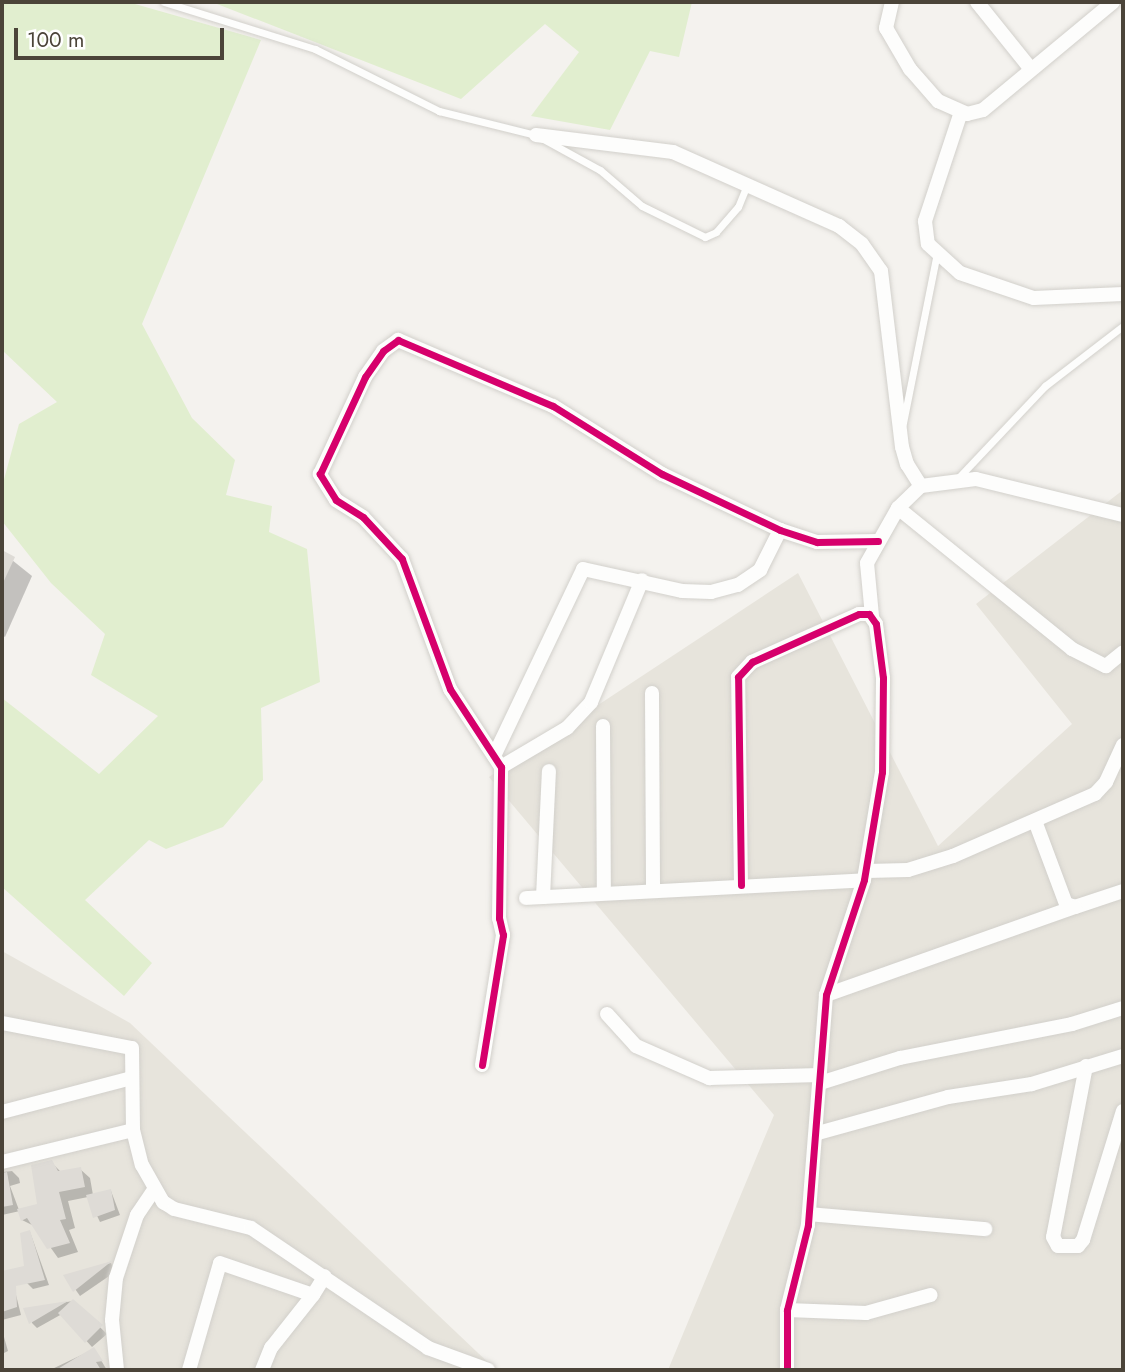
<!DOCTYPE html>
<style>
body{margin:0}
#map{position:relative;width:1125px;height:1372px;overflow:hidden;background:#f4f2ee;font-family:Jost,sans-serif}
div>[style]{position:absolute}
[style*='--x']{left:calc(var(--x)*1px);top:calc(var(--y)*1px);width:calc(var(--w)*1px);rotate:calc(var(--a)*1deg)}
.residential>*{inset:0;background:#e7e4dc}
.green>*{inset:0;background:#e1eecf}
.shadow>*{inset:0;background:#0003}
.building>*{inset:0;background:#dedbd6}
.roads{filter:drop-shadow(0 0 2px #d2d0cb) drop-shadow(0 0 2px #d2d0cb)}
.lane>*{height:7px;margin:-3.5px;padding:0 3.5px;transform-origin:3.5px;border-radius:3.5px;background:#fdfdfc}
.street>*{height:14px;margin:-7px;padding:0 7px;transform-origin:7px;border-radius:7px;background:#fdfdfc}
.cycleway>*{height:7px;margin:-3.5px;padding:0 3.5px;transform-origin:3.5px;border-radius:3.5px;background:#d6006c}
span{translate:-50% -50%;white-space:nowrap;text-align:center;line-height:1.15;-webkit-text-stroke:5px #fff;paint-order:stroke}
.frame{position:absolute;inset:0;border:4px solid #4b4439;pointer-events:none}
.scale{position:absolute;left:14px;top:28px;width:210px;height:32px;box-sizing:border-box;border:4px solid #4b4439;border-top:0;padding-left:9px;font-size:21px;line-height:24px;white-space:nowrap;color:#4b4439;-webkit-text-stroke:5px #fff;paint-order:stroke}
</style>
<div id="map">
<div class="residential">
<div style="clip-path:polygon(1123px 490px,1123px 1370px,668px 1370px,774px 1115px,489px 777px,798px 573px,938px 846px,1072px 724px,976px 604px)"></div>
<div style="clip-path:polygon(2px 951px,130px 1023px,496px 1370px,2px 1370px)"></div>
</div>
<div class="green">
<div style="clip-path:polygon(2px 2px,128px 2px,261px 40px,142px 324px,192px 418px,235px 460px,226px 495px,272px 506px,269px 532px,307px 549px,320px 682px,261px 708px,263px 780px,223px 827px,166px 849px,149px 840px,85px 900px,152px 963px,124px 996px,2px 887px,2px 698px,99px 774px,158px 716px,91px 675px,105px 634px,51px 583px,2px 521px,2px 487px,19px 424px,57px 402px,2px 350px)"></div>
<div style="clip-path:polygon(212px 2px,692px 2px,679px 57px,650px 51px,610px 130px,531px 116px,579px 52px,545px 24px,461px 99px)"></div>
</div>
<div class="shadow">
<div style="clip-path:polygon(2px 552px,32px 576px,5px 637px,2px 635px)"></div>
<div style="clip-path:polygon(51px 1162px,61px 1172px,80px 1169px,90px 1178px,93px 1195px,111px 1191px,120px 1215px,100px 1222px,88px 1197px,68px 1201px,75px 1228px,69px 1230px,78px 1252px,58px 1258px,36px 1227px,22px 1220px,20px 1211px,2px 1215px,2px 1172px,12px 1171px,19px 1178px,20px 1183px,10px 1186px,19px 1210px,38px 1205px)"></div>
<div style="clip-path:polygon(30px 1232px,49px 1285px,33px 1289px,27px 1283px)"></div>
<div style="clip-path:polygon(111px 1263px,115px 1272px,80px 1296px,66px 1276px)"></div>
<div style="clip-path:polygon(7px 1281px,14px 1287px,21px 1315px,2px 1320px,2px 1282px)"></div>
<div style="clip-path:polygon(73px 1301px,107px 1334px,92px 1347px,62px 1314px,37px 1328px,32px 1323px,30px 1308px)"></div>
<div style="clip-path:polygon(2px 1330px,8px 1351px,2px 1354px)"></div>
<div style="clip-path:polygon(94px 1349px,107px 1370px,50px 1370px)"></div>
</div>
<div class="building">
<div style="clip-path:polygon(2px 550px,15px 557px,2px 585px)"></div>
<div style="clip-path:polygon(52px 1160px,58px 1171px,81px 1167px,85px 1187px,59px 1192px,66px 1219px,60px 1220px,70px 1243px,47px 1249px,27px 1218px,21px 1221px,17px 1209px,37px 1204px,31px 1165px)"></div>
<div style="clip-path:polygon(7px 1172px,13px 1205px,2px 1207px,2px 1173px)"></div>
<div style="clip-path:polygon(111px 1189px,115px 1210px,93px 1218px,86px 1195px)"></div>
<div style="clip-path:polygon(30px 1230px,45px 1280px,16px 1286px,17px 1307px,2px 1312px,2px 1271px,24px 1266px,20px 1233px)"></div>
<div style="clip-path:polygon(112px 1261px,73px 1292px,63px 1275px)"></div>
<div style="clip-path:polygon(73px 1299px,103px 1325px,85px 1343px,58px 1313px)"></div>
<div style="clip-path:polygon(68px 1301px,29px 1324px,23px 1308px)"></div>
<div style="clip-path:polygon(94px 1347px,103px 1361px,96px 1362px,101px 1370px,56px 1370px)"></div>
</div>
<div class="roads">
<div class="lane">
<div style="--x:164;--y:2;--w:158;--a:17.3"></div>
<div style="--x:315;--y:49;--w:139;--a:26.6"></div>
<div style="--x:439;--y:111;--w:100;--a:13.9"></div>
<div style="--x:536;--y:135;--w:73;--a:28.7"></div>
<div style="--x:600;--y:170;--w:55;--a:40.6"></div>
<div style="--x:642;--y:206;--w:70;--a:26.2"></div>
<div style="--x:705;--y:237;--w:12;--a:-24"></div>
<div style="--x:716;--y:232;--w:33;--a:-49"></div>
<div style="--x:738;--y:207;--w:24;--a:-68"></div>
<div style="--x:903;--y:423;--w:173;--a:-78.7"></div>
<div style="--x:958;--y:478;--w:127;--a:-46.6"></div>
<div style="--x:1045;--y:386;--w:98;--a:-37.6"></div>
</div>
<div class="street">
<div style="--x:892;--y:2;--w:27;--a:103"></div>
<div style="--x:886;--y:28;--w:48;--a:59.7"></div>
<div style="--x:910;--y:69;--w:43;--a:48.8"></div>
<div style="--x:938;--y:101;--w:32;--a:24"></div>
<div style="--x:967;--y:114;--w:16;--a:-14"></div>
<div style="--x:983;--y:110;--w:169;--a:-39.7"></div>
<div style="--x:977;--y:2;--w:85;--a:51.2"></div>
<div style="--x:961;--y:112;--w:115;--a:108.3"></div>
<div style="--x:925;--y:221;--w:23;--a:83"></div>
<div style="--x:928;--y:244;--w:43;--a:42.2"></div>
<div style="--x:960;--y:273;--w:78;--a:18.7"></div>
<div style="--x:1034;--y:298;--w:89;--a:-2.6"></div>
<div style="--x:536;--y:135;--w:138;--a:7.1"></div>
<div style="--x:673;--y:152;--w:182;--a:24"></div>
<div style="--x:839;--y:226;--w:29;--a:38"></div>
<div style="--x:862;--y:244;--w:33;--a:55"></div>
<div style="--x:881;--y:271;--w:177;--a:83.2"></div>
<div style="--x:902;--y:447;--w:18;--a:74"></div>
<div style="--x:907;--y:464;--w:26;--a:58"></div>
<div style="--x:921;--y:486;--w:55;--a:-7.3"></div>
<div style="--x:976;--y:479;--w:151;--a:13.8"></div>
<div style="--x:898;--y:508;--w:224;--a:39"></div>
<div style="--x:1072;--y:649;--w:38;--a:27"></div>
<div style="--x:1106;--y:666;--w:22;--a:-39"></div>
<div style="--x:872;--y:616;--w:53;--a:-95.4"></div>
<div style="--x:867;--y:563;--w:63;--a:-60.6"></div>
<div style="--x:898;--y:508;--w:32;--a:-44"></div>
<div style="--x:652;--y:693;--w:197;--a:89.7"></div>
<div style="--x:603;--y:726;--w:167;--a:89.7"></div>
<div style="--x:494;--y:756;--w:207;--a:-64.5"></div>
<div style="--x:583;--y:569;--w:101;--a:12.5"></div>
<div style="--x:682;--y:591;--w:29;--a:2"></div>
<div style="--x:711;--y:592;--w:28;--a:-15"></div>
<div style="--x:738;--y:585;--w:27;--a:-34"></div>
<div style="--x:760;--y:570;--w:45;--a:-63.4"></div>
<div style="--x:501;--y:767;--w:77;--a:-30.6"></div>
<div style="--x:567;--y:728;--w:35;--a:-47"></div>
<div style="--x:591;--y:702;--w:132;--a:-67.3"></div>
<div style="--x:1035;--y:821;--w:89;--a:69.5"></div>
<div style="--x:1066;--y:904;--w:9;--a:18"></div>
<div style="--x:1075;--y:907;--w:51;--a:-18.4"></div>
<div style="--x:867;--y:871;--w:41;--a:-1.4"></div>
<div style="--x:908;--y:870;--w:47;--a:-17.3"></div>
<div style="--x:953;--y:856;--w:155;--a:-23.6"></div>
<div style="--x:1095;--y:794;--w:16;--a:-47"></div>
<div style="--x:1106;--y:782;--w:41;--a:-65.3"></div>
<div style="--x:741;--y:885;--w:208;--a:-90.8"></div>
<div style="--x:738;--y:677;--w:21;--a:-47"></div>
<div style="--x:752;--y:662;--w:117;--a:-24.2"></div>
<div style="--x:859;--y:614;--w:10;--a:0"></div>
<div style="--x:869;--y:614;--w:12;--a:55"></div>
<div style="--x:876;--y:624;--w:54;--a:82.6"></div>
<div style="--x:883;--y:678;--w:94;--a:90.6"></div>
<div style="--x:882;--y:772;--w:109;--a:99.5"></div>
<div style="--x:864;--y:880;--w:121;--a:108.3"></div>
<div style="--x:826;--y:995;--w:231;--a:94.5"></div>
<div style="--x:808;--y:1225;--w:88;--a:103.9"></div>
<div style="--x:787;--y:1310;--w:60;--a:90"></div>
<div style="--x:543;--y:897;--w:126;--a:-87.3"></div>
<div style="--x:526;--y:898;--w:338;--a:-3"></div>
<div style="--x:826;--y:995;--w:264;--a:-19.5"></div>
<div style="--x:607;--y:1014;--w:43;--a:47.8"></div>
<div style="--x:636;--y:1046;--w:80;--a:23.7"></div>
<div style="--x:709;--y:1078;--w:111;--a:-1.5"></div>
<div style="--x:2;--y:1023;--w:132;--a:10.9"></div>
<div style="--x:132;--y:1048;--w:82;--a:89.3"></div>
<div style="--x:133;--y:1130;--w:36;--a:76"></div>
<div style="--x:142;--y:1165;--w:43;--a:60.4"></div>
<div style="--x:163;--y:1202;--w:13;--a:32"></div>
<div style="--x:174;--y:1209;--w:79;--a:13.9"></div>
<div style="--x:251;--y:1228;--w:214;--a:34.1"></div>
<div style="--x:428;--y:1348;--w:64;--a:20.1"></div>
<div style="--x:482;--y:1065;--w:132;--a:-80.8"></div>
<div style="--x:503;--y:935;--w:17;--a:-103"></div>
<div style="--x:499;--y:918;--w:151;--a:-89.2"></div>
<div style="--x:501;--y:767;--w:93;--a:-123.2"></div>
<div style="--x:450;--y:689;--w:139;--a:-110.3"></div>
<div style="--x:402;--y:559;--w:57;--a:-132.9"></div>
<div style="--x:363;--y:517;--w:32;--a:-148"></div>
<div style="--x:336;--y:500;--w:31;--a:-122"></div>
<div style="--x:320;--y:474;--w:107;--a:-65.1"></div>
<div style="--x:365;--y:377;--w:32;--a:-55"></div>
<div style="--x:383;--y:351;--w:19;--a:-36"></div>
<div style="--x:398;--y:340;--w:168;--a:23.1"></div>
<div style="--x:553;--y:406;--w:128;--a:32"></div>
<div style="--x:662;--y:474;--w:131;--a:25.4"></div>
<div style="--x:780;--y:530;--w:39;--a:18"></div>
<div style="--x:817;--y:542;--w:61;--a:-0.9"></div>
<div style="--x:1086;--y:1066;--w:174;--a:100.9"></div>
<div style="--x:1053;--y:1237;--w:10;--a:61"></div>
<div style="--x:1058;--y:1246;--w:20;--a:0"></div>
<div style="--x:1078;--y:1246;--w:8;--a:-50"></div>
<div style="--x:1083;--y:1240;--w:135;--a:-72.8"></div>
<div style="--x:820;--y:1083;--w:84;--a:-17.4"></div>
<div style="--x:900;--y:1058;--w:175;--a:-11.2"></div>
<div style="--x:1072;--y:1024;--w:53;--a:-17.4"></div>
<div style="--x:2;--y:1112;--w:134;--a:-14.7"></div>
<div style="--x:818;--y:1133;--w:135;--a:-15.5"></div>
<div style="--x:948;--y:1097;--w:85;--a:-8.8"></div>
<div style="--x:1032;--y:1084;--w:95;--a:-17.1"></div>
<div style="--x:2;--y:1162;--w:135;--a:-13.7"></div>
<div style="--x:809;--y:1214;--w:177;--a:4.9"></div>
<div style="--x:787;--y:1310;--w:79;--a:2.2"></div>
<div style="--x:866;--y:1313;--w:67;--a:-15.5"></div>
<div style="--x:117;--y:1370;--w:50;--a:-95.7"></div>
<div style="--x:112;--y:1320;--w:42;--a:-84.6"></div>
<div style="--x:116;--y:1278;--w:66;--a:-71.6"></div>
<div style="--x:137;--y:1215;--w:30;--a:-56"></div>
<div style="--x:189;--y:1370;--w:111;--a:-73.8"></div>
<div style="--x:220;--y:1263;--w:98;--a:19"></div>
<div style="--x:313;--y:1295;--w:22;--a:-58"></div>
<div style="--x:262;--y:1370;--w:24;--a:-68"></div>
<div style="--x:271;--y:1348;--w:68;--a:-51.6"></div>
</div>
</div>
<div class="cycleway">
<div style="--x:741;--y:885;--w:208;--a:-90.8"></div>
<div style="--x:738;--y:677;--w:21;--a:-47"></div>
<div style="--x:752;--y:662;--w:117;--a:-24.2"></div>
<div style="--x:859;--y:614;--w:10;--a:0"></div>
<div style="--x:869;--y:614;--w:12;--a:55"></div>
<div style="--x:876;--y:624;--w:54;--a:82.6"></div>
<div style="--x:883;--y:678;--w:94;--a:90.6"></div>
<div style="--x:882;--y:772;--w:109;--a:99.5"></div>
<div style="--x:864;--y:880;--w:121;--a:108.3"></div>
<div style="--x:826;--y:995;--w:231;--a:94.5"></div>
<div style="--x:808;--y:1225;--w:88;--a:103.9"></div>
<div style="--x:787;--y:1310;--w:60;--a:90"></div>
<div style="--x:482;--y:1065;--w:132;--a:-80.8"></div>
<div style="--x:503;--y:935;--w:17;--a:-103"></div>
<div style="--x:499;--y:918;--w:151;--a:-89.2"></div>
<div style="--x:501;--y:767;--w:93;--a:-123.2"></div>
<div style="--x:450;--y:689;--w:139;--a:-110.3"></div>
<div style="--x:402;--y:559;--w:57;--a:-132.9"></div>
<div style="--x:363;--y:517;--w:32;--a:-148"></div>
<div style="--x:336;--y:500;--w:31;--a:-122"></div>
<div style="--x:320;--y:474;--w:107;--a:-65.1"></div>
<div style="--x:365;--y:377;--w:32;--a:-55"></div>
<div style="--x:383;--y:351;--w:19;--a:-36"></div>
<div style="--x:398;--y:340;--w:168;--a:23.1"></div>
<div style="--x:553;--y:406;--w:128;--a:32"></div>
<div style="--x:662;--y:474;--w:131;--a:25.4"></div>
<div style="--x:780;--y:530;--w:39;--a:18"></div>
<div style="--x:817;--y:542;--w:61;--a:-0.9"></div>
</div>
<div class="frame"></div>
<div class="scale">100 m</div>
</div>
